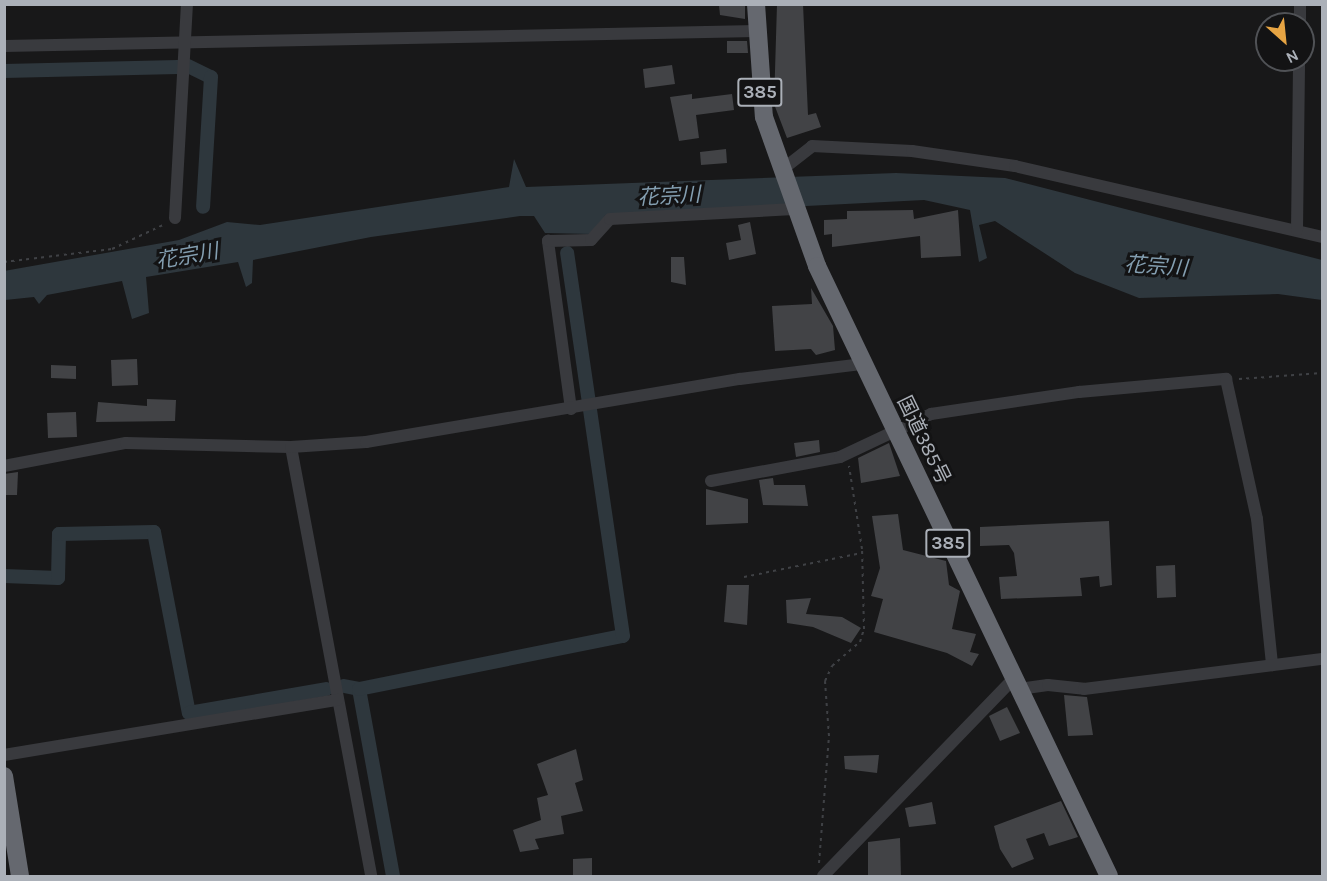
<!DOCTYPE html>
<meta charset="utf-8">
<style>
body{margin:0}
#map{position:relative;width:1327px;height:881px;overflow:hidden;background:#181819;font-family:Karla,"Noto Sans JP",sans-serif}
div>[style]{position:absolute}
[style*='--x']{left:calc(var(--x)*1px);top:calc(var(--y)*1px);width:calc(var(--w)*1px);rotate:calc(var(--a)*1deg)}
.water>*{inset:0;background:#2e373d}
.canal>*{height:14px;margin:-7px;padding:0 7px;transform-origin:7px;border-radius:7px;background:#2e373d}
.building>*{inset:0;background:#424346}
.path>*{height:2px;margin-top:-1px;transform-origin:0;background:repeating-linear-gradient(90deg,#3f4145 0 3px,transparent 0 7.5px)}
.minor>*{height:12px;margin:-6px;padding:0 6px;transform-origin:6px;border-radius:6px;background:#393a3e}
.highway>*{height:18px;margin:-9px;padding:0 9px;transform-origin:9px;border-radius:9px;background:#65686f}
span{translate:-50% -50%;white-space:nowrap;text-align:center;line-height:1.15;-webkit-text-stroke:6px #131314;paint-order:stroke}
.shield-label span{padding:2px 4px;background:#131314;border:2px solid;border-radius:4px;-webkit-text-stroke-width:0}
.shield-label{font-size:18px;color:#abb0b8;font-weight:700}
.street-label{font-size:20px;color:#abb0b8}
.water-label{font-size:21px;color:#849fb1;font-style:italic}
.frame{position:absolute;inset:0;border:6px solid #abb0b8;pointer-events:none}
.north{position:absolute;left:1255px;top:12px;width:60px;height:60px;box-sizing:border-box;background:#131314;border:2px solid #505256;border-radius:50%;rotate:153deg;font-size:16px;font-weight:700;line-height:24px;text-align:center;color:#abb0b8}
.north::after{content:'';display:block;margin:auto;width:21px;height:27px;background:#e6a443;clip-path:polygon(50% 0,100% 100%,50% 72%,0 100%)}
</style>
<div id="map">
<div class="water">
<div style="clip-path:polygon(514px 159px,526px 187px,896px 173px,1005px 178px,1322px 260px,1322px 300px,1278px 294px,1139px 298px,1075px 273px,995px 221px,979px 225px,987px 258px,979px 262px,970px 210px,924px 200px,608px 216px,592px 234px,545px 233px,534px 216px,520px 216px,371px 237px,253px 260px,252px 283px,246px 287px,238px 262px,146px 277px,149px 313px,132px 319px,122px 281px,47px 295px,39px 304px,34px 297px,5px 300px,4px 271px,179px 240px,227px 222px,260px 225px,509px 187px)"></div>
</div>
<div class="canal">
<div style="--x:188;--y:66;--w:25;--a:26"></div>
<div style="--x:211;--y:77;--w:130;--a:93.5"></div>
<div style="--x:4;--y:71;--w:174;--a:-1.3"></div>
<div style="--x:4;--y:576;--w:54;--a:2.1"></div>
<div style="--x:58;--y:578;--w:44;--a:-88.7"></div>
<div style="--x:59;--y:534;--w:95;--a:-1.2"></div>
<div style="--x:154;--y:532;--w:184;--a:79.1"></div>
<div style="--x:189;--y:713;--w:139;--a:-9.9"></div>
<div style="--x:344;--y:686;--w:15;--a:11"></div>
<div style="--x:393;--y:876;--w:190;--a:-100.3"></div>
<div style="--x:359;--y:689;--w:269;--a:-11.4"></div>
<div style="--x:623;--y:636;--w:387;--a:-98.3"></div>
</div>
<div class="building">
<div style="clip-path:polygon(777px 4px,803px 4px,808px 115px,816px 113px,821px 127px,787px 138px,774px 104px)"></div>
<div style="clip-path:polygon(719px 5px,745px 5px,745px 19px,720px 15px)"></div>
<div style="clip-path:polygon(727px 41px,747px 41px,748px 53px,727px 53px)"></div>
<div style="clip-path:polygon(672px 65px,675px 84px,645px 88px,643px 69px)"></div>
<div style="clip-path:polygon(692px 94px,692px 99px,732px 94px,734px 110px,696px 115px,699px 138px,679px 141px,670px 97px)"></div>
<div style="clip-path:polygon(726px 149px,727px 163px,701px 165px,700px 152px)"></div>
<div style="clip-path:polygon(913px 210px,914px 219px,958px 210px,961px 256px,921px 258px,920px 236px,832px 247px,832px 234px,824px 235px,824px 220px,847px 219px,847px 211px)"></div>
<div style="clip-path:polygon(750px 222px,756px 254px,729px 260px,726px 243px,741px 240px,738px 225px)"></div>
<div style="clip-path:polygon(671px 257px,684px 257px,686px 285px,671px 282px)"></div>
<div style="clip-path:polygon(811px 288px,833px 326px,835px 350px,816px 355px,811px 349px,775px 351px,772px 306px,812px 304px)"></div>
<div style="clip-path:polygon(137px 359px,138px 385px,112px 386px,111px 360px)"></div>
<div style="clip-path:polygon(51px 365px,76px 366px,76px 379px,51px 378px)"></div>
<div style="clip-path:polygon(147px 399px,176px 400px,175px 421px,96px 422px,98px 402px,147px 406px)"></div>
<div style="clip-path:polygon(76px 412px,77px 437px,48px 438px,47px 413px)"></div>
<div style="clip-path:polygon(819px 440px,820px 452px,796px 457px,794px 443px)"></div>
<div style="clip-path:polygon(889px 443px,900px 476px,861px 483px,858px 458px)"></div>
<div style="clip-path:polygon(18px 472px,17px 495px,4px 495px,4px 474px)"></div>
<div style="clip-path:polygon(773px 478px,774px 485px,805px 485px,808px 506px,763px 505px,759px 480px)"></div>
<div style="clip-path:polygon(706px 489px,748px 499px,748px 523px,706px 525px)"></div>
<div style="clip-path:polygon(898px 514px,903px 550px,946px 561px,949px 585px,960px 591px,952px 629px,976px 634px,970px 652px,979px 654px,972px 666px,947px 653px,874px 632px,883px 599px,871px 596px,880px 568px,872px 516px)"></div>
<div style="clip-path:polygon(1109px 521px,1112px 585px,1100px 587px,1099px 576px,1080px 578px,1082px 596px,1001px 599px,999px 577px,1017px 576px,1014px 553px,1009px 545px,980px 546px,980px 527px)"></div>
<div style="clip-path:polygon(1175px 565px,1176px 597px,1157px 598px,1156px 566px)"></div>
<div style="clip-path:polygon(727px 585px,749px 585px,747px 625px,724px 622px)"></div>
<div style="clip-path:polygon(811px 598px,806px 614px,842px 617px,861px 628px,851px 643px,813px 627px,787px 623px,786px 600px)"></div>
<div style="clip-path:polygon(1064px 695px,1087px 697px,1093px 735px,1068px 736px)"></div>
<div style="clip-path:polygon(1007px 707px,1020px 733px,1000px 741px,989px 716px)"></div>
<div style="clip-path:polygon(576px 749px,583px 780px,575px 783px,583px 811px,561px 816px,564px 834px,535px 839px,539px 849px,520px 852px,513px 830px,541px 820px,537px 798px,548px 795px,537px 764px)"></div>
<div style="clip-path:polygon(879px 755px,877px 773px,845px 769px,844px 756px)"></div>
<div style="clip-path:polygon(1061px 801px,1078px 837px,1049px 846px,1044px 833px,1026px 839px,1034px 859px,1012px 868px,1000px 849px,994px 826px)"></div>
<div style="clip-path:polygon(932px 802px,936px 824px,909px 827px,905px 808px)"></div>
<div style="clip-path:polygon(900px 838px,901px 876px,868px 876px,868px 842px)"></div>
<div style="clip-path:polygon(592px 858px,592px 876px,573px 876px,573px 859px)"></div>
</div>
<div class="path">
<div style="--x:4;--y:262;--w:109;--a:-6.9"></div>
<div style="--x:112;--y:249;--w:59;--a:-25.3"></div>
<div style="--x:1239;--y:379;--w:83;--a:-4.1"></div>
<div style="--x:744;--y:577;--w:120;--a:-11.5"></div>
<div style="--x:819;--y:863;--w:127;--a:-85.5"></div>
<div style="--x:829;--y:736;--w:55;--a:-94.2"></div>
<div style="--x:825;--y:681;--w:17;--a:-65"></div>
<div style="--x:832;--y:666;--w:37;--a:-41"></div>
<div style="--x:860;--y:642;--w:14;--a:-73"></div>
<div style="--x:864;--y:629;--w:80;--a:-91.4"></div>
<div style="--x:862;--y:549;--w:84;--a:-98.9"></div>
</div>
<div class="minor">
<div style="--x:1300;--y:24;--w:20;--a:-90"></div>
<div style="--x:4;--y:46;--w:752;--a:-1.14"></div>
<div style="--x:783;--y:169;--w:37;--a:-38"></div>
<div style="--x:812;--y:146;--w:100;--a:2.9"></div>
<div style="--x:912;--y:151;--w:104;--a:8.3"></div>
<div style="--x:1015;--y:166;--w:315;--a:13"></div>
<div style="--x:175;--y:218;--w:214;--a:-86.8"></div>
<div style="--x:1297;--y:230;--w:170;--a:-89.3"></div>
<div style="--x:571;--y:409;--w:170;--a:-97.8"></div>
<div style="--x:548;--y:241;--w:43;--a:-1.3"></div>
<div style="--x:591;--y:240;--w:28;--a:-48"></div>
<div style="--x:610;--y:219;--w:184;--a:-3.1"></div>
<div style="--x:291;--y:447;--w:436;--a:79.4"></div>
<div style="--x:4;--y:466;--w:124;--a:-10.7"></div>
<div style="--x:126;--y:443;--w:165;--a:1.4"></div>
<div style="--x:291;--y:447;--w:75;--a:-3.8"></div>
<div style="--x:366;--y:442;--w:379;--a:-9.6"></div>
<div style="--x:740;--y:379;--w:124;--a:-7"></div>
<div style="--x:711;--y:481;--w:131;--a:-10.5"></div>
<div style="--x:840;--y:457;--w:101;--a:-25.3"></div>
<div style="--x:931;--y:414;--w:150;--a:-8.5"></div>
<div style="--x:1079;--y:392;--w:148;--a:-5.1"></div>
<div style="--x:1226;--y:379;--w:143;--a:77.5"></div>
<div style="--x:1257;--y:519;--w:147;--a:84.1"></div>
<div style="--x:1019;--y:689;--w:29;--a:-8"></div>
<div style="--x:1048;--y:685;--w:36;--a:6"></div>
<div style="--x:1084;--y:689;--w:240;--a:-7.2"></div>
<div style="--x:4;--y:755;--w:338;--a:-9.4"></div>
<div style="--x:823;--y:876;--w:275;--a:-46"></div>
</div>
<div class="highway">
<div style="--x:756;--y:4;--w:113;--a:86"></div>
<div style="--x:764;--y:117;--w:158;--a:70.4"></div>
<div style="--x:817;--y:266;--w:676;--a:64.42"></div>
<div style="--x:4;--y:776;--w:101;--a:80.9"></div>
</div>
<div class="shield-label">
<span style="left:760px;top:92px">385</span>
<span style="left:948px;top:543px">385</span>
</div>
<div class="street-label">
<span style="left:924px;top:440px;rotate:64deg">国道385号</span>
</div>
<div class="water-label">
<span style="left:669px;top:196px;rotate:-3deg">花宗川</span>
<span style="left:187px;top:256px;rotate:-10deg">花宗川</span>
<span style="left:1156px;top:266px;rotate:4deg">花宗川</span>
</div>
<div class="frame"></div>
<div class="north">N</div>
</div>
